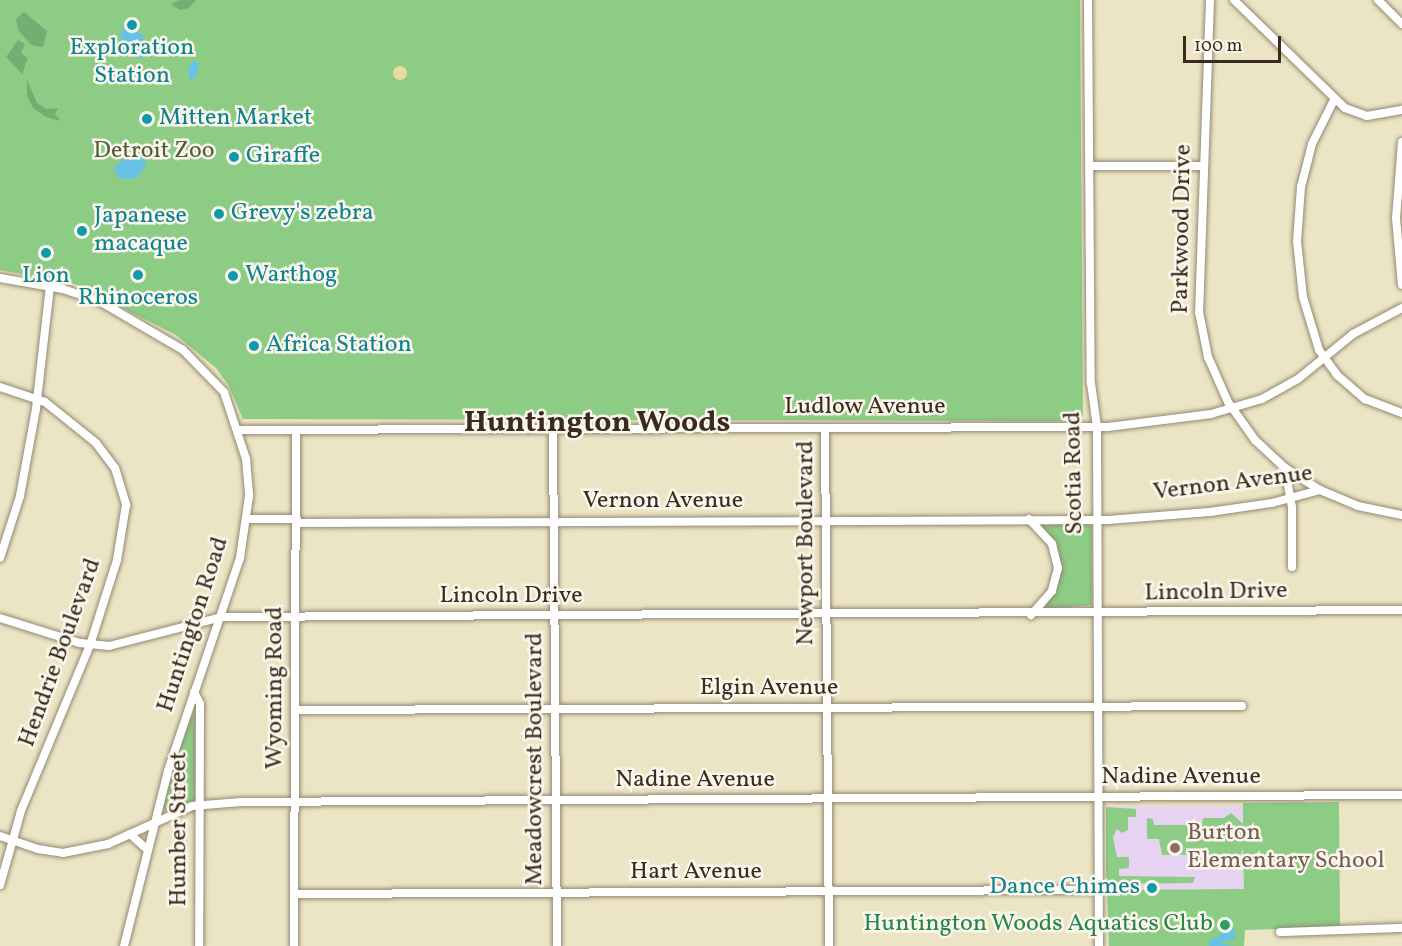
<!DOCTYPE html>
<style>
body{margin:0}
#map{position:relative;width:1402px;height:946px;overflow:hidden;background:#ece5c5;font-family:Vollkorn,serif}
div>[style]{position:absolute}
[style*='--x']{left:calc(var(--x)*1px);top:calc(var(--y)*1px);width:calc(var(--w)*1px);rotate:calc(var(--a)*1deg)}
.built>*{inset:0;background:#e5d3f1}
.green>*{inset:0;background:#8ccc84}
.forest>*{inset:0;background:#71b072}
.sand>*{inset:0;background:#eeda9e}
.round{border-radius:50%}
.water>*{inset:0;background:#67c2e5}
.roads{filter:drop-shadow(0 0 2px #948872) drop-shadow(0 0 2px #948872)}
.minor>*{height:8px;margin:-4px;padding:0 4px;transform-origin:4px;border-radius:4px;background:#fff}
.dots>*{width:16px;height:16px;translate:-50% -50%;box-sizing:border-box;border:3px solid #fbf7ec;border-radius:50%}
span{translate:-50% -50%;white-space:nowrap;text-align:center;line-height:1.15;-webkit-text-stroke:5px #fbf7ec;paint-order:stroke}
.culture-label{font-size:24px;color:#0d838f}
.left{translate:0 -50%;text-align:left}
.right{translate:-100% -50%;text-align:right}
.park-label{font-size:24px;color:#535b3d}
.street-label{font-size:24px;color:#3b2a1e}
.education-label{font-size:24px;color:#785e54}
.leisure-label{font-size:24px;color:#27864d}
.district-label{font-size:30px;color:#3b2a1e;font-weight:700}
.scale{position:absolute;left:1183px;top:36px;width:98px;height:27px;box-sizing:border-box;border:3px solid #3b2a1e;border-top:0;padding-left:8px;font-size:18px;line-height:21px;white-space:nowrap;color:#3b2a1e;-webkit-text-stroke:4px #fbf7ec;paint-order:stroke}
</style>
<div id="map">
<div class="built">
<div style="clip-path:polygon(1243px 806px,1244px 889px,1107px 890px,1107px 807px)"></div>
</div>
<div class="green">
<div style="clip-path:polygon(0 0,1080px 0,1083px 416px,1063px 421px,243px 419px,229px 386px,216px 368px,176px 335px,75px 284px,0 270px)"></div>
<div style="clip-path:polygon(1088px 523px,1092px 528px,1092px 605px,1042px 610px,1060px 573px,1040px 525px)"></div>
<div style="clip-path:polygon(195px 714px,196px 800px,166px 811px,162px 807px,187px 721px)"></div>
<div style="clip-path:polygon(1339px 802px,1340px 927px,1245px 930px,1244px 946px,1109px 946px,1107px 890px,1244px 889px,1243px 848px,1241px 854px,1162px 855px,1159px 839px,1147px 839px,1147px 818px,1153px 819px,1154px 825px,1202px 825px,1203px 818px,1224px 818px,1231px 813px,1243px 824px,1243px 803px)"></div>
<div style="clip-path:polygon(1106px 807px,1136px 809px,1136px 817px,1128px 817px,1128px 830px,1122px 833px,1117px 829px,1113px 837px,1117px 857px,1129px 857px,1129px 868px,1119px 869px,1119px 876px,1195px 877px,1193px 883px,1111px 884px,1106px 877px)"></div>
</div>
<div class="forest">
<div style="clip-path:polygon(180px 0,196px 0,189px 8px,180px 10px,171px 4px)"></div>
<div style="clip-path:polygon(24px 12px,47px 31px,43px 47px,31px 45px,18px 30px,16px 19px)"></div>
<div style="clip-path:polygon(18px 40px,25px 44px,21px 53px,28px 58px,22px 74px,6px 57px)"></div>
<div style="clip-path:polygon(27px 80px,37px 103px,46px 109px,58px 108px,55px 114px,61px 121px,46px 117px,33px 108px,27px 96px)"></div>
</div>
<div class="sand">
<div class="round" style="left:393px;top:66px;width:14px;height:14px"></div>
</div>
<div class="water">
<div style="clip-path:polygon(121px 25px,143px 35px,144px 57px,137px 59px,131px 50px,116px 53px,124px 44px,120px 38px,124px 35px,118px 35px,124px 31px)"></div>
<div style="clip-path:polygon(193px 60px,199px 64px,196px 77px,190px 81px,188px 70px)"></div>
<div style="clip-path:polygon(128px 154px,143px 157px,147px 163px,137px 178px,119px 179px,114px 169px)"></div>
<div style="clip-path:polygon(1224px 916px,1233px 919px,1229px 929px,1235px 929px,1235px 939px,1219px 943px,1234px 946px,1209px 946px,1209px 941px,1221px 935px,1217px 923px)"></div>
</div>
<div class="roads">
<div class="minor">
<div style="--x:1088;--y:0;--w:383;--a:89.6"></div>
<div style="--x:1091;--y:383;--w:44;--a:82.2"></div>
<div style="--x:1097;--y:427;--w:519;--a:89.78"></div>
<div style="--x:1210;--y:0;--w:312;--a:92"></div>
<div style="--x:1199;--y:312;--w:46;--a:78.7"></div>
<div style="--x:1208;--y:357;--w:49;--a:66"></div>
<div style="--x:1228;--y:402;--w:47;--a:54.6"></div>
<div style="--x:1255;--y:440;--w:41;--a:43"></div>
<div style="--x:1285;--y:468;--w:40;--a:80"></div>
<div style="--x:1292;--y:507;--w:60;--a:90"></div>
<div style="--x:1234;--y:0;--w:155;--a:44.2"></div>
<div style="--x:1345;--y:108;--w:23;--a:20"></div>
<div style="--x:1367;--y:116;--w:36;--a:-10"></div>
<div style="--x:1378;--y:0;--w:34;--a:45"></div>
<div style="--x:1334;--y:100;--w:49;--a:116.6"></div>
<div style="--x:1312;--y:144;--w:44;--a:104.3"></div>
<div style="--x:1301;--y:187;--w:54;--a:94.2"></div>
<div style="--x:1297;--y:241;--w:56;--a:83.9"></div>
<div style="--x:1303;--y:297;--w:55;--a:73.2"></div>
<div style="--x:1319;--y:350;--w:31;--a:54"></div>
<div style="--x:1337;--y:375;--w:37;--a:41"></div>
<div style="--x:1365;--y:399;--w:40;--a:21"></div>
<div style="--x:1402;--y:142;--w:76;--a:94.5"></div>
<div style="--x:1396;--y:218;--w:67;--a:84.9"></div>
<div style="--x:1090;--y:166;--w:113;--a:0"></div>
<div style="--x:0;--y:278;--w:64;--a:9.9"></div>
<div style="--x:63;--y:289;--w:40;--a:18.9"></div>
<div style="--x:101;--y:302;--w:95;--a:30.3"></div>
<div style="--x:183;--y:350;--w:59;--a:45.7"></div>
<div style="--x:224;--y:392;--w:71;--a:71.8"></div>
<div style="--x:246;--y:459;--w:37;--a:85"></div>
<div style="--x:249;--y:496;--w:63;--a:98.3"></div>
<div style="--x:240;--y:558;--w:225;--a:108.7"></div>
<div style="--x:168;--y:771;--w:180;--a:104.1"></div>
<div style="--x:0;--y:387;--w:47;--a:18.4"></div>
<div style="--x:45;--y:402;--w:65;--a:38.8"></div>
<div style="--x:96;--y:443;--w:31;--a:53"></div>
<div style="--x:115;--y:468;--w:39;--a:73"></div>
<div style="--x:126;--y:505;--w:56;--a:99.3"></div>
<div style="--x:117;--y:560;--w:89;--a:107.6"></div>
<div style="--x:90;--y:645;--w:180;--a:112.6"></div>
<div style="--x:21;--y:811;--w:77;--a:105.8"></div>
<div style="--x:825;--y:428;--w:518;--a:89.56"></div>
<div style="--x:553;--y:429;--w:517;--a:89.56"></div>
<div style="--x:239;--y:430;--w:869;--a:-0.2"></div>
<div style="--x:1108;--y:427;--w:104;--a:-7.2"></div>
<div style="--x:1211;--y:414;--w:53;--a:-16.4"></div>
<div style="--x:1262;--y:399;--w:41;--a:-29.1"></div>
<div style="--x:1298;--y:379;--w:71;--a:-39.3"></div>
<div style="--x:1353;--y:334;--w:55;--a:-28"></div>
<div style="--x:1285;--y:468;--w:41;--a:32.2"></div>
<div style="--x:247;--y:519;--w:50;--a:0"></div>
<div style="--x:1029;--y:519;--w:34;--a:47"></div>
<div style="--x:1052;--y:544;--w:25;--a:76"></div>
<div style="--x:1058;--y:568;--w:24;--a:105"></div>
<div style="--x:1052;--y:591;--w:32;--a:131"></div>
<div style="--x:297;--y:523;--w:811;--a:-0.21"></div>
<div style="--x:1108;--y:520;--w:102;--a:-4.5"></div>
<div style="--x:1210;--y:512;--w:63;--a:-8.3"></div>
<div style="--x:1272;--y:503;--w:50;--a:-15.2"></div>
<div style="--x:1320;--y:490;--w:41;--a:22.8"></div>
<div style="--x:1358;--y:506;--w:45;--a:11.6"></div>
<div style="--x:0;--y:558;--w:65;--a:-72.1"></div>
<div style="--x:20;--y:496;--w:88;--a:-79.6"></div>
<div style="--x:36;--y:409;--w:124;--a:-83.5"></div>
<div style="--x:0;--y:618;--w:84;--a:17.4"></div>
<div style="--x:80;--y:643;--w:29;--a:6"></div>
<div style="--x:109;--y:646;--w:117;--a:-14.4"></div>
<div style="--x:222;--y:617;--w:1180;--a:-0.34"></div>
<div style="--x:194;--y:692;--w:13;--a:63"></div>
<div style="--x:200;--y:704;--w:242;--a:90.2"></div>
<div style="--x:296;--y:710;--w:946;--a:-0.24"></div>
<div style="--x:130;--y:834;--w:24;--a:42"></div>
<div style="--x:0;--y:836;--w:40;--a:18.9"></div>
<div style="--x:38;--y:849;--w:25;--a:9"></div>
<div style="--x:63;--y:853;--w:46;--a:-11.3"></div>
<div style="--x:108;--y:844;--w:92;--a:-24.3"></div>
<div style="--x:192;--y:806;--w:49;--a:-4.7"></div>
<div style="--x:241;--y:802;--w:1161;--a:-0.35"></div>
<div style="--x:294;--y:894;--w:804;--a:-0.29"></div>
<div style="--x:1280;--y:932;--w:122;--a:-1.9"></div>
<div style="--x:294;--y:946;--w:516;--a:-89.78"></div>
</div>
</div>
<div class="dots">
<div style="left:132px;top:25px;background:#0f9aa8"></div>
<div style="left:147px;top:119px;background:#0f9aa8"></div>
<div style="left:234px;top:157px;background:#0f9aa8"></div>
<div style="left:219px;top:214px;background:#0f9aa8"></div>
<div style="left:82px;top:231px;background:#0f9aa8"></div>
<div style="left:46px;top:253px;background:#0f9aa8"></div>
<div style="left:138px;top:275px;background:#0f9aa8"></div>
<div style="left:233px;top:276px;background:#0f9aa8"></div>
<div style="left:254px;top:346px;background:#0f9aa8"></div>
<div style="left:1175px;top:848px;background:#8d6e63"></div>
<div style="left:1152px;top:888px;background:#0f9aa8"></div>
<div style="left:1225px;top:925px;background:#2e9e5b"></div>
</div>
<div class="culture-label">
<span style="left:132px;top:63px">Exploration<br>Station</span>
<span class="left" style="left:159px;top:119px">Mitten Market</span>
<span class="left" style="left:246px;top:157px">Giraffe</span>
<span class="left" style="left:231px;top:214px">Grevy's zebra</span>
<span class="left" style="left:94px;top:231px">Japanese<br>macaque</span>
<span class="left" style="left:245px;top:276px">Warthog</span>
<span style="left:46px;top:277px">Lion</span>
<span style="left:138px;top:299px">Rhinoceros</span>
<span class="left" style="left:266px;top:346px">Africa Station</span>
<span class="right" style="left:1140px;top:888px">Dance Chimes</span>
</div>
<div class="park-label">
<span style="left:154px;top:152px">Detroit Zoo</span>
</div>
<div class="street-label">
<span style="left:1183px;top:229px;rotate:-89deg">Parkwood Drive</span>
<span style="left:865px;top:408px">Ludlow Avenue</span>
<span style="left:1075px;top:473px;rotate:-91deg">Scotia Road</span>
<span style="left:1233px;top:484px;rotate:-7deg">Vernon Avenue</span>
<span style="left:663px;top:502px">Vernon Avenue</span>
<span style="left:807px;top:543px;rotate:-90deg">Newport Boulevard</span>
<span style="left:1216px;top:593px;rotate:-1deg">Lincoln Drive</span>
<span style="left:511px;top:597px">Lincoln Drive</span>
<span style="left:194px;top:625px;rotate:-72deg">Huntington Road</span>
<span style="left:61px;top:653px;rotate:-70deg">Hendrie Boulevard</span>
<span style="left:276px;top:688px;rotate:-90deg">Wyoming Road</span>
<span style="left:769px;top:689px">Elgin Avenue</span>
<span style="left:536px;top:759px;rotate:-90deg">Meadowcrest Boulevard</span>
<span style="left:1181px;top:778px">Nadine Avenue</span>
<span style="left:695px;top:781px">Nadine Avenue</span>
<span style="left:180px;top:829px;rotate:-90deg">Humber Street</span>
<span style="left:696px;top:873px">Hart Avenue</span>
</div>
<div class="education-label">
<span class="left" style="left:1187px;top:848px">Burton<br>Elementary School</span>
</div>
<div class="leisure-label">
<span class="right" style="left:1213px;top:925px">Huntington Woods Aquatics Club</span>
</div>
<div class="district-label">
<span style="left:597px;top:423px">Huntington Woods</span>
</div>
<div class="scale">100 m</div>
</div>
